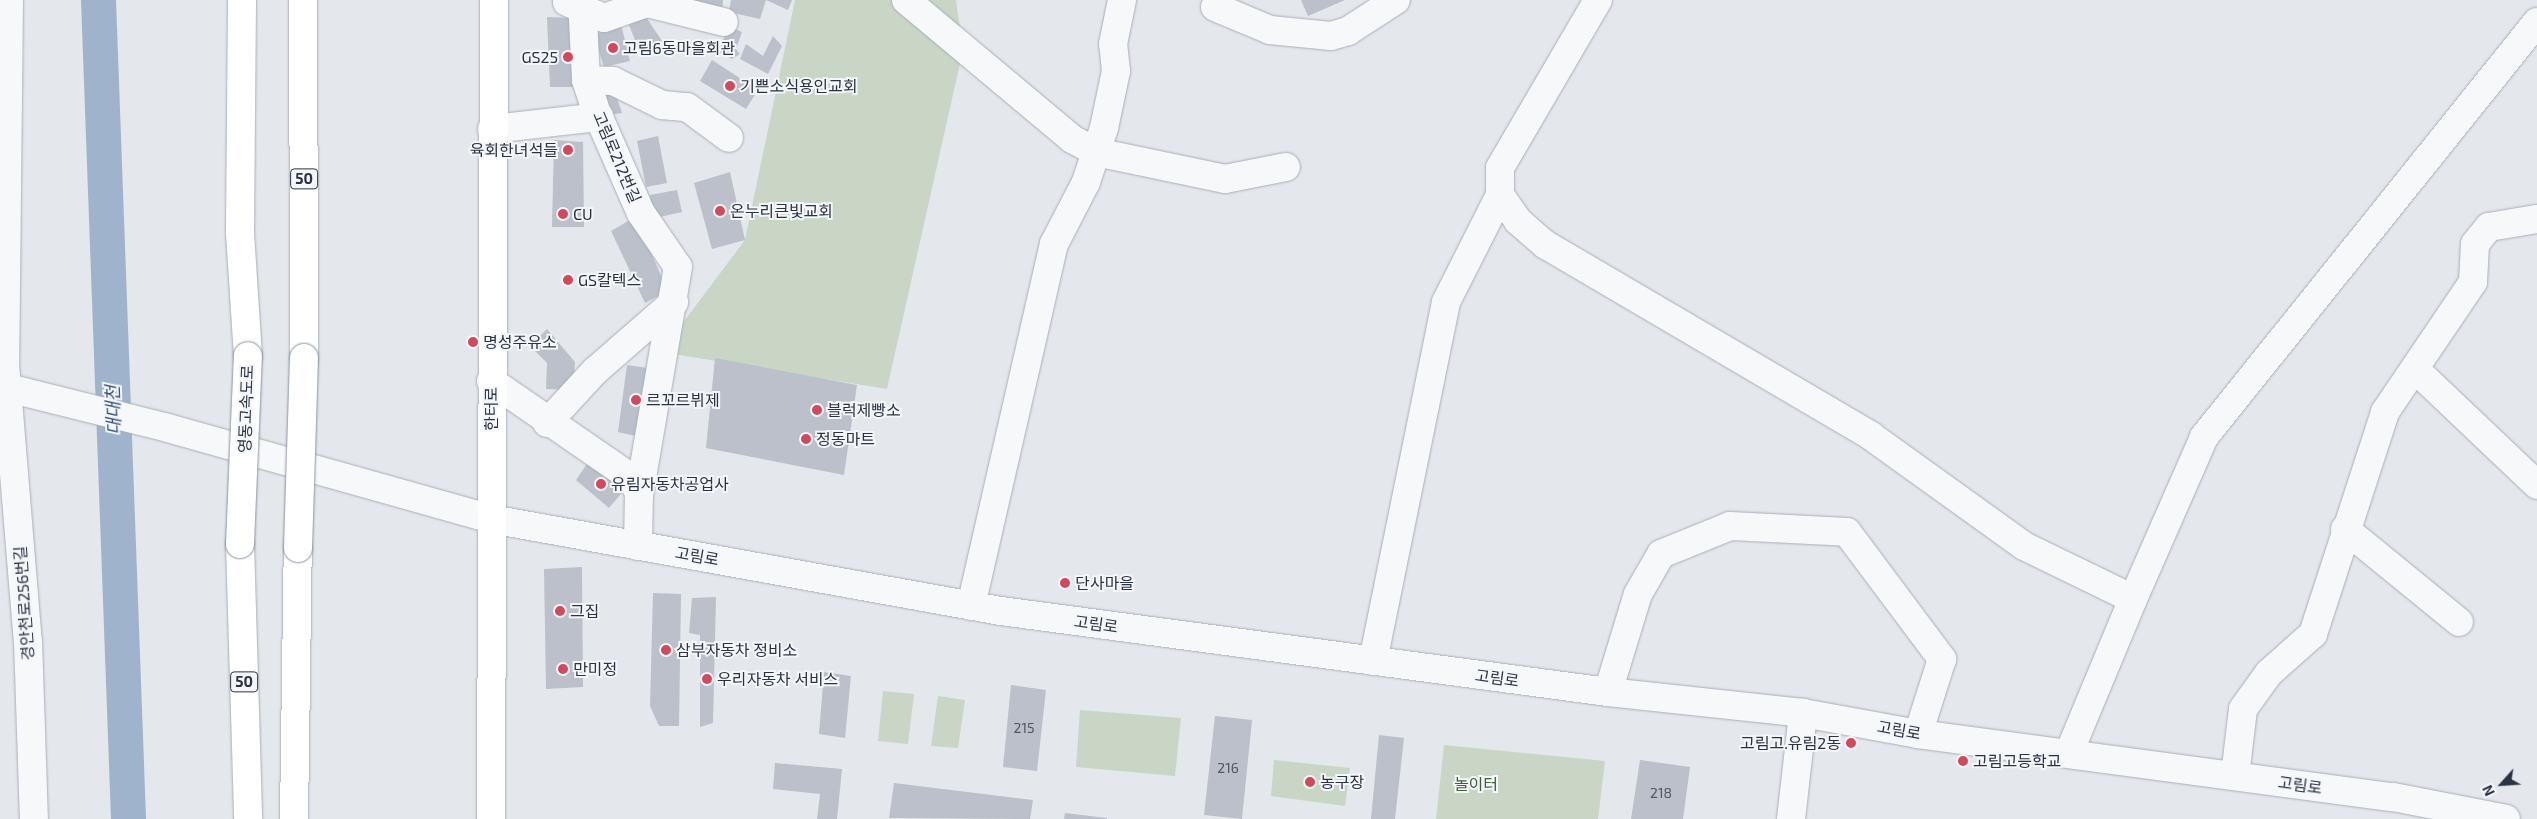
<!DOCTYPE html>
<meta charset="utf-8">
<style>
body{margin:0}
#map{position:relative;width:2537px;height:819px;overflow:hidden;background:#e4e7ec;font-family:"Exo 2","Noto Sans KR",sans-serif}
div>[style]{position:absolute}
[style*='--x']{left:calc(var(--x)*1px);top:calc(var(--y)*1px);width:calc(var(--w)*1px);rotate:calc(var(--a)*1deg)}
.green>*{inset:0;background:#c9d6c5}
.river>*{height:35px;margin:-17.5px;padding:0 17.5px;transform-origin:17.5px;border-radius:17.5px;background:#9fb4cc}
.building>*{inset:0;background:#bbc0ca}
.roads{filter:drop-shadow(0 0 1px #a9aeb7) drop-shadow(0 0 1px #a9aeb7)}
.minor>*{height:28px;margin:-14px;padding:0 14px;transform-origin:14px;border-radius:14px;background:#f7f8fa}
.major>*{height:28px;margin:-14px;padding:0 14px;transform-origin:14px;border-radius:14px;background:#fff}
.highway>*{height:28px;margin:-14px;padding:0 14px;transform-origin:14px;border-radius:14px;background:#fff}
.bridges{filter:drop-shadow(0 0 1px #8b94a3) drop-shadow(0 0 1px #8b94a3)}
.highway-bridge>*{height:28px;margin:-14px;padding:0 14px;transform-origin:14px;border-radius:14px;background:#fff}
.dots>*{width:14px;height:14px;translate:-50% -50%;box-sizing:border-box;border:2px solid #f4f6f9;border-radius:50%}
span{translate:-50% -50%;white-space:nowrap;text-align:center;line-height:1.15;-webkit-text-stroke:4px #f4f6f9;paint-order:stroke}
.number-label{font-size:14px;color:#4f5766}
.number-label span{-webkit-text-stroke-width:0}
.shield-label span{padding:1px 4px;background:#f4f6f9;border:1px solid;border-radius:4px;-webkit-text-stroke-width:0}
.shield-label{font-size:15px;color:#2b3445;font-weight:700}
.poi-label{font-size:16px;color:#2b3445}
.left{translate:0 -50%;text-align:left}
.right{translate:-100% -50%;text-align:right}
.street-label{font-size:16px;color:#2b3445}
.park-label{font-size:16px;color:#3f6138}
.water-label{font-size:18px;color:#34527a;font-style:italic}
.north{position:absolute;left:2477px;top:759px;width:50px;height:50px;-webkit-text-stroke:4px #f4f6f9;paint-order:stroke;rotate:244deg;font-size:14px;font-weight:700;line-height:20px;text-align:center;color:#2b3445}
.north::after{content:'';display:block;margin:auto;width:18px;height:22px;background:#2b3445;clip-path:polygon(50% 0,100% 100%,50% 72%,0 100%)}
</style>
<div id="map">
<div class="green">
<div style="clip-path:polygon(795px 0,956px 0,963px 50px,887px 389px,661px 352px,745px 240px)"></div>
<div style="clip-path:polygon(883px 691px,914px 694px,908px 744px,878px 741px)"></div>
<div style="clip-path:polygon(938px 696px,965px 700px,958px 748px,931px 746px)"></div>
<div style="clip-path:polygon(1080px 710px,1181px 718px,1175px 776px,1076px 767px)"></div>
<div style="clip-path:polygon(1444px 745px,1605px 761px,1598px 819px,1436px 819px)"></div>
<div style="clip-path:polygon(1274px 760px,1350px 768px,1345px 806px,1271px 796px)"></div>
</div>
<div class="river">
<div style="--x:98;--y:0;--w:820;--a:87.9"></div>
</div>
<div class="building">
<div style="clip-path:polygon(690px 0,723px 0,722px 12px)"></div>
<div style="clip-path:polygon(731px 0,792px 0,788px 10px,766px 0,760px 19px,729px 12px)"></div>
<div style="clip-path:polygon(1301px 0,1345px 0,1308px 16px)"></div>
<div style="clip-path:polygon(644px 14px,666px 47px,641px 55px,627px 20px)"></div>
<div style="clip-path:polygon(547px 17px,574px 18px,579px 87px,550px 87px)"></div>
<div style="clip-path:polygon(621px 24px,630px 61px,604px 67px,594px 35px)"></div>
<div style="clip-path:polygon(728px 26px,742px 32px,736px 49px,740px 54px,732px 59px,719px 52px)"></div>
<div style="clip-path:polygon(773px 36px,782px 46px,768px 74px,740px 59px,746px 44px,763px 56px)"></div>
<div style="clip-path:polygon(712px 60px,758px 90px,746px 109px,700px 81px)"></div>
<div style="clip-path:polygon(614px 89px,622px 113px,609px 115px,603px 92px)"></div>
<div style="clip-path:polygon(658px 136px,667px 183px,646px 187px,637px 141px)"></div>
<div style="clip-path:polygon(554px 140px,583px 142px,584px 227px,552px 227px)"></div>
<div style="clip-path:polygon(730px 172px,745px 240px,712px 249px,694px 183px)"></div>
<div style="clip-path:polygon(677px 190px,682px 212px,655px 218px,650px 195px)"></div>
<div style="clip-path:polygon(635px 217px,668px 291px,645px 303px,611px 231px)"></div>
<div style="clip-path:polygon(547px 329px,575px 362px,573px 390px,546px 389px,547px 363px,530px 346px)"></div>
<div style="clip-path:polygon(715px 358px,857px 385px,844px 475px,706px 448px)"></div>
<div style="clip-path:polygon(627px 365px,655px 369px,644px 438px,618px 432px)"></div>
<div style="clip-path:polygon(591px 458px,626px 488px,609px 508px,576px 480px)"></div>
<div style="clip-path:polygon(582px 567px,583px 687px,546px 689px,544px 569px)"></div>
<div style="clip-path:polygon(653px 593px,681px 594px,679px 726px,659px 726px,650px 706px)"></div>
<div style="clip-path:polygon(716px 597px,713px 723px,700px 727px,700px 635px,689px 633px,692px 598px)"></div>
<div style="clip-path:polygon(824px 672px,851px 676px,845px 738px,819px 734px)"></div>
<div style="clip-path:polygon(1011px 685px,1046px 690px,1037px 771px,1003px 767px)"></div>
<div style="clip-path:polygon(1215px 716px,1252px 720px,1242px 819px,1204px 815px)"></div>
<div style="clip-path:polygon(1379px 735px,1404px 738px,1395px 819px,1371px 819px)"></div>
<div style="clip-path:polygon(1640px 760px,1690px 767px,1683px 819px,1631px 819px)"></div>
<div style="clip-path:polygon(775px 763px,842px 769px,837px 819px,817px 819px,820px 794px,773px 789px)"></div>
<div style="clip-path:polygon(894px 783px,1033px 800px,1030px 819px,889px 818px)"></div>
<div style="clip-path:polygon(1065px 813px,1107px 818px,1107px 819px,1064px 819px)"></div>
</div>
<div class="roads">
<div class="minor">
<div style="--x:9;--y:0;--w:364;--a:90.6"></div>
<div style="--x:5;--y:364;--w:278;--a:85.3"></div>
<div style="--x:28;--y:641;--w:178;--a:88.1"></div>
<div style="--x:582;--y:0;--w:80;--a:87.1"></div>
<div style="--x:586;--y:80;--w:35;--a:72"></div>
<div style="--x:597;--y:113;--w:109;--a:66.3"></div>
<div style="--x:641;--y:213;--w:65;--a:55.6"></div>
<div style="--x:678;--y:267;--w:231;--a:99.7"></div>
<div style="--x:906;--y:0;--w:217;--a:39.9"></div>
<div style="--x:1072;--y:139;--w:27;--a:28"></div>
<div style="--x:1096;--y:152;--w:132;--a:11.8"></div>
<div style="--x:1225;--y:179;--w:62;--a:-11.1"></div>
<div style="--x:1598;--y:0;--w:194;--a:120.3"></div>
<div style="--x:1500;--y:168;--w:27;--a:90"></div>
<div style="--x:1500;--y:195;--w:32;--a:55"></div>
<div style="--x:1518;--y:221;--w:37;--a:41"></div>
<div style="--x:1546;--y:245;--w:377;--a:30.4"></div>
<div style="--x:1871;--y:436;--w:188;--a:35.7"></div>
<div style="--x:2024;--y:546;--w:121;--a:25.9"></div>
<div style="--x:2133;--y:599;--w:167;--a:112.6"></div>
<div style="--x:567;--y:2;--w:40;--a:23.4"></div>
<div style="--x:604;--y:18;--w:46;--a:-19.2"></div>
<div style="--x:647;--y:3;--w:79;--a:13.9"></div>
<div style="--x:1215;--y:7;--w:60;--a:22.7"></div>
<div style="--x:1270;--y:30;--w:61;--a:5.6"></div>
<div style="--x:1331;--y:36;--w:18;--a:-16"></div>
<div style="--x:1348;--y:31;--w:57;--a:-32.9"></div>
<div style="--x:586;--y:80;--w:27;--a:2"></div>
<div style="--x:613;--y:81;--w:55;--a:26.1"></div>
<div style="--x:662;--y:105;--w:25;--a:5"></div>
<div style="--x:687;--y:107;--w:52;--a:36.4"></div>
<div style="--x:492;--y:129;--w:108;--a:-6.4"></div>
<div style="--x:2416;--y:370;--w:167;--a:43.5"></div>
<div style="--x:491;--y:381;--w:169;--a:34.6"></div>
<div style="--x:630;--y:477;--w:17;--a:59"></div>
<div style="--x:639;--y:492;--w:54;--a:91.1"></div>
<div style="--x:0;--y:386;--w:173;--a:14"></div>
<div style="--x:168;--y:428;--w:336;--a:15.7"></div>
<div style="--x:491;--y:519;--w:518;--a:10.23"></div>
<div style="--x:1001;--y:611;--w:612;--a:7.6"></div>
<div style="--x:1608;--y:692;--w:196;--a:6.1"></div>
<div style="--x:1803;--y:713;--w:117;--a:10.3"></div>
<div style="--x:1918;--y:734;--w:479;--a:7.6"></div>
<div style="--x:2393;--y:797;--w:115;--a:11"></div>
<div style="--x:547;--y:423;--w:71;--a:-47.3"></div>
<div style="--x:595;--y:371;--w:105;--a:-41.1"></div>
<div style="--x:2345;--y:529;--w:147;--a:39.2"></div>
<div style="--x:2133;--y:599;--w:177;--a:-66.3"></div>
<div style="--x:2204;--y:437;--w:532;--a:-51.26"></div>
<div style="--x:971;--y:606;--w:371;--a:-77.1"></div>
<div style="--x:1054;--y:244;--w:70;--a:-62.7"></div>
<div style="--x:1086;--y:182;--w:57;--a:-71.6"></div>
<div style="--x:1104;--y:128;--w:58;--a:-78.1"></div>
<div style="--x:1116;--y:71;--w:27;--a:-96"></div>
<div style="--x:1113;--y:44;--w:45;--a:-78.4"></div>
<div style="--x:1373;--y:661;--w:366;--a:-78.5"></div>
<div style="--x:1446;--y:302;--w:120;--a:-63.2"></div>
<div style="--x:1608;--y:692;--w:102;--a:-73"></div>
<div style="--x:1638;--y:594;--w:46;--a:-60.1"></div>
<div style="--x:1661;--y:554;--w:74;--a:-22.1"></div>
<div style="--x:1730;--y:526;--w:117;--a:2.9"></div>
<div style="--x:1847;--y:532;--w:159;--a:53.2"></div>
<div style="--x:1942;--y:659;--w:79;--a:107.7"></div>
<div style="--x:2235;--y:776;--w:67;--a:-83.2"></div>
<div style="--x:2243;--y:709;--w:44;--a:-54.2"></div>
<div style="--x:2269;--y:673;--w:59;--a:-41.6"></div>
<div style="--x:2313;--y:634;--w:233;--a:-72"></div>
<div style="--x:2385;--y:412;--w:157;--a:-55.9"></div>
<div style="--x:2473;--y:282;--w:38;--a:-87"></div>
<div style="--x:2475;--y:244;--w:22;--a:-51"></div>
<div style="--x:2489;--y:227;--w:49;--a:-9.5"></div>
<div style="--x:1791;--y:819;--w:107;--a:-83.5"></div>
</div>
<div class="major">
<div style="--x:491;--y:819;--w:819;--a:-89.79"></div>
</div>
<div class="highway">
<div style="--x:242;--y:0;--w:233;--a:90.5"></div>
<div style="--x:240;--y:233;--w:123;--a:86.3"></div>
<div style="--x:303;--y:0;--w:358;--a:89.8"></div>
<div style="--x:240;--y:544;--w:275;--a:88.3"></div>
<div style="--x:294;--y:819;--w:271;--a:-89.2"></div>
</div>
</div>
<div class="bridges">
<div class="highway-bridge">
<div style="--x:240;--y:544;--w:188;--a:-87.6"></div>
<div style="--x:298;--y:548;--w:190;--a:-88.2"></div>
</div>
</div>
<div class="dots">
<div style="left:613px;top:48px;background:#d1495b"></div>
<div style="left:568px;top:57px;background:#d1495b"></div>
<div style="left:730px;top:86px;background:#d1495b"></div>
<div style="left:568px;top:150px;background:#d1495b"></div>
<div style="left:720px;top:211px;background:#d1495b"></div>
<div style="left:563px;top:214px;background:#d1495b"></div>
<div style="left:568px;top:280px;background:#d1495b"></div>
<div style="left:473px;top:342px;background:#d1495b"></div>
<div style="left:636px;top:400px;background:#d1495b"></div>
<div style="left:817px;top:410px;background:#d1495b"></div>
<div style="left:806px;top:439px;background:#d1495b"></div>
<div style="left:601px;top:484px;background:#d1495b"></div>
<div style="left:1065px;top:583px;background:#d1495b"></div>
<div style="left:560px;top:611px;background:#d1495b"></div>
<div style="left:666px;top:650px;background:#d1495b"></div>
<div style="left:563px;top:669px;background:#d1495b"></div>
<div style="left:707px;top:679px;background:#d1495b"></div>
<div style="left:1851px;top:743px;background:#d1495b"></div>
<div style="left:1963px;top:761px;background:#d1495b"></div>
<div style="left:1310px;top:782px;background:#d1495b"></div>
</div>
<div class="number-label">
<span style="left:1024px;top:728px">215</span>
<span style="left:1228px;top:768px">216</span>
<span style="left:1661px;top:793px">218</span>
</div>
<div class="shield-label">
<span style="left:304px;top:179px">50</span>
<span style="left:244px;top:682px">50</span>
</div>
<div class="poi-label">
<span class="left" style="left:623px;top:48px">고림6동마을회관</span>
<span class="right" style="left:558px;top:57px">GS25</span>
<span class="left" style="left:740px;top:86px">기쁜소식용인교회</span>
<span class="right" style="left:558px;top:150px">육회한녀석들</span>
<span class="left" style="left:730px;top:211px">온누리큰빛교회</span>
<span class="left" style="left:573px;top:214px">CU</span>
<span class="left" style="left:578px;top:280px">GS칼텍스</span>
<span class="left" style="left:483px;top:342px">명성주유소</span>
<span class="left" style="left:646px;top:400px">르꼬르뷔제</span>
<span class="left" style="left:827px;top:410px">블럭제빵소</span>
<span class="left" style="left:816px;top:439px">정동마트</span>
<span class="left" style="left:611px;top:484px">유림자동차공업사</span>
<span class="left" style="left:1075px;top:583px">단사마을</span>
<span class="left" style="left:570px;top:611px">그집</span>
<span class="left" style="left:676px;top:650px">삼부자동차 정비소</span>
<span class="left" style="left:573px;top:669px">만미정</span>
<span class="left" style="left:717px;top:679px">우리자동차 서비스</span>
<span class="right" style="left:1841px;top:743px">고림고.유림2동</span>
<span class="left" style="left:1973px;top:761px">고림고등학교</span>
<span class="left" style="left:1320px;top:782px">농구장</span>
</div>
<div class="street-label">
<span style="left:617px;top:157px;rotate:67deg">고림로212번길</span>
<span style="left:246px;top:409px;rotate:-88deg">영동고속도로</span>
<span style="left:491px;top:409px;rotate:-90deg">한터로</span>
<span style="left:697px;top:556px;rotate:10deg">고림로</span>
<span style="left:24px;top:603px;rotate:-94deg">경안천로256번길</span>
<span style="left:1096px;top:624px;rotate:8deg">고림로</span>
<span style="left:1497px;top:678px;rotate:8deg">고림로</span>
<span style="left:1899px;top:730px;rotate:10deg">고림로</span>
<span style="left:2300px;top:785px;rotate:8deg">고림로</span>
</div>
<div class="park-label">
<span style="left:1476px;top:784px">놀이터</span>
</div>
<div class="water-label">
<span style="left:113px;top:410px;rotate:-92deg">대대천</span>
</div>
<div class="north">N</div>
</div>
